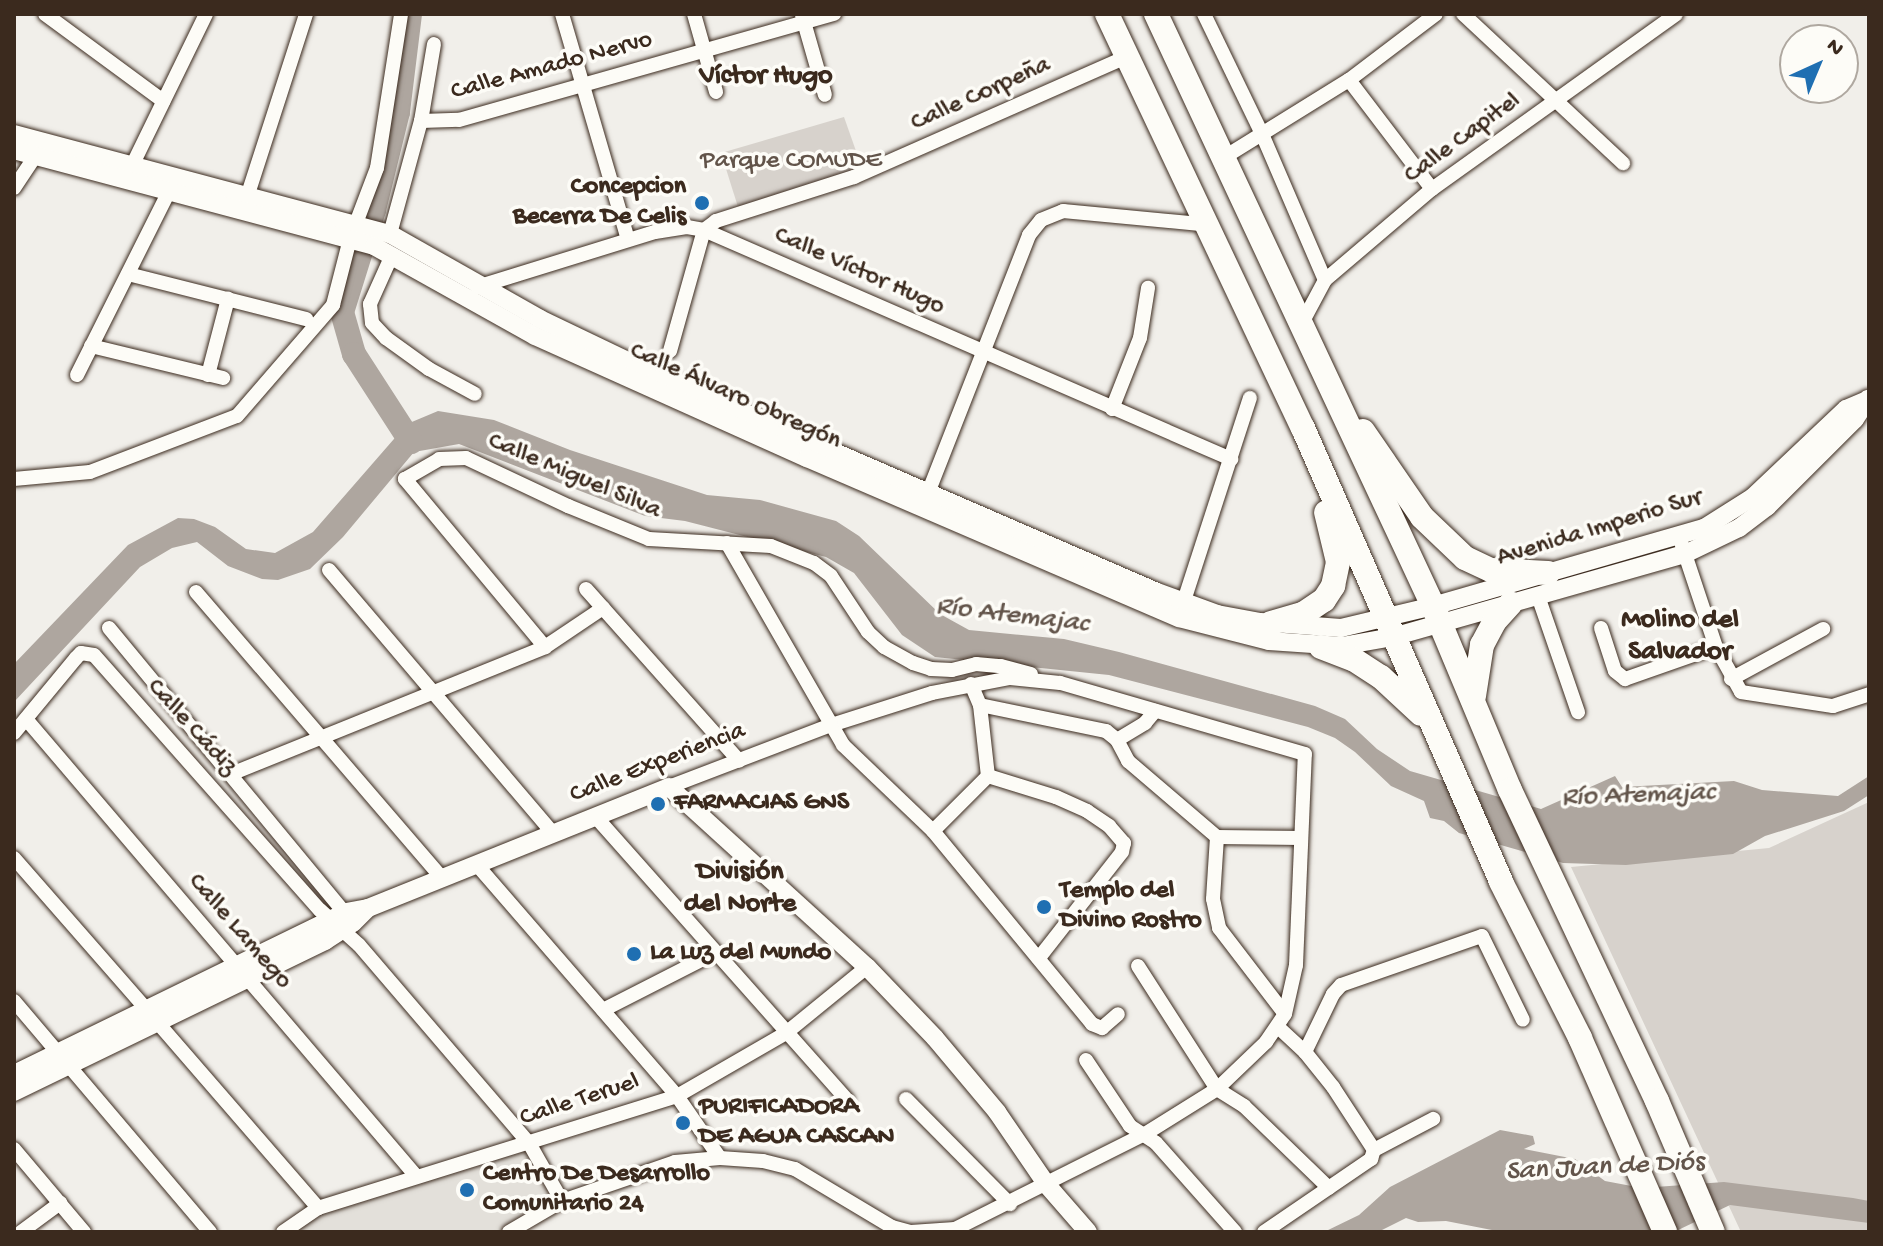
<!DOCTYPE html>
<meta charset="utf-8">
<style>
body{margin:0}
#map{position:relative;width:1883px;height:1246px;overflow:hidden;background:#f1efea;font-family:"Gochi Hand",sans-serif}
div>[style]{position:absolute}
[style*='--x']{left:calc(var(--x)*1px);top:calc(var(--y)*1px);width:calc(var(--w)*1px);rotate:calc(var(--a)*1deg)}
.built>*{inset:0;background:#e3e0da}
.green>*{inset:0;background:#d7d2cc}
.water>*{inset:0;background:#aea69f}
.river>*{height:24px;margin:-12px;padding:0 12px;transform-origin:12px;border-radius:12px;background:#aea69f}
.roads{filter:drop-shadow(0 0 2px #3b2a1e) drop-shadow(0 0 2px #3b2a1e)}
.minor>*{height:14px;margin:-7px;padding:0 7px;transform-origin:7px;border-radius:7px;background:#fdfcf7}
.tertiary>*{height:18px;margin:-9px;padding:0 9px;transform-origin:9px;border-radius:9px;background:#fdfcf7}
.trunk>*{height:24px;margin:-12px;padding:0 12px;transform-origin:12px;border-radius:12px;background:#fdfcf7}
.dots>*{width:22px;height:22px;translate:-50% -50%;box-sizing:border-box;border:4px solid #fdfcf7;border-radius:50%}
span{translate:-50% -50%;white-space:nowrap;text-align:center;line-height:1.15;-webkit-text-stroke:7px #fdfcf7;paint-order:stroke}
.street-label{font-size:26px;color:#3b2a1e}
.park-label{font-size:26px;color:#62544a}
.poi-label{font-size:26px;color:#3b2a1e;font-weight:700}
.right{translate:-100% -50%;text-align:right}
.left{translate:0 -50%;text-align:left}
.neighbourhood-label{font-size:28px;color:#3b2a1e;font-weight:700}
.water-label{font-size:28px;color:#63554b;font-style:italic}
.frame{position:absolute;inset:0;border:16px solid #3b2a1e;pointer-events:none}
.north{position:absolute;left:1779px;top:24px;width:80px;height:80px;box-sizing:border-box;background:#fdfcf7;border:2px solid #afa8a0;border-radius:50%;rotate:44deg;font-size:22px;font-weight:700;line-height:32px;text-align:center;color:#3b2a1e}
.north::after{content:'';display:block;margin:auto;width:28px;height:36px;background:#1f6fb2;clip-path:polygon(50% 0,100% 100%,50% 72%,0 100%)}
</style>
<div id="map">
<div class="built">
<div style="clip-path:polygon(530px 1145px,560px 1200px,500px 1232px,285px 1232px,321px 1210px)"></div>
</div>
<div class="green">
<div style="clip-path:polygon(844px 117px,862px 168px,738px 207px,721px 153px)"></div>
<div style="clip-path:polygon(1869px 802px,1869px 1232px,1741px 1232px,1571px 867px,1769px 848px)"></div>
</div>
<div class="water">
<div style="clip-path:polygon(438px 411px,494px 420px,570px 450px,707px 495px,760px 500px,836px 521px,859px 536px,940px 614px,969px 630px,1064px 639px,1119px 652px,1315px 706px,1345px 719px,1377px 749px,1410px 771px,1541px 809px,1615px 776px,1622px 787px,1734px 781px,1762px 790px,1838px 796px,1869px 776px,1869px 795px,1844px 811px,1765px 836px,1733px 854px,1626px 865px,1563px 863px,1459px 833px,1444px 821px,1430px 818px,1424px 801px,1391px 786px,1355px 752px,1335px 738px,1308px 727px,1109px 675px,935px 657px,902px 635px,854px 573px,826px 557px,685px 521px,645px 516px,459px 444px,414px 452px,343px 537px,310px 569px,278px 580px,262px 579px,228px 566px,197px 542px,172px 548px,140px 567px,14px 702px,14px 664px,128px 545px,178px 518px,194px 519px,215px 527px,246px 549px,275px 553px,313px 532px,407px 424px)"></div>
<div style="clip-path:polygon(1500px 1130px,1533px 1136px,1535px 1144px,1524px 1149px,1575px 1159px,1605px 1181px,1642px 1188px,1724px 1182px,1853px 1198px,1869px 1201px,1869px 1223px,1730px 1205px,1674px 1232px,1502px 1232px,1446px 1221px,1418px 1222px,1406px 1218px,1378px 1232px,1324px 1232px,1359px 1215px,1390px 1187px)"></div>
</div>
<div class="river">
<div style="--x:410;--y:14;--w:99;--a:97"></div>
<div style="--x:398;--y:112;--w:101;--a:103.8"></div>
<div style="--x:374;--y:210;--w:107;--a:107.4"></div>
<div style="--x:342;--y:312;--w:44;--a:74.1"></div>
<div style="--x:354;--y:354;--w:105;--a:57.1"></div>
</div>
<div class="roads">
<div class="minor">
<div style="--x:45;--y:14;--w:147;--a:36.4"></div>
<div style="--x:562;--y:14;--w:235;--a:73.7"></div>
<div style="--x:694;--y:14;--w:81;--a:74.2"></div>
<div style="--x:1204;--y:14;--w:133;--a:64.2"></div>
<div style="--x:1262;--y:134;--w:159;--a:66.7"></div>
<div style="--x:1463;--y:14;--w:219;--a:43"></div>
<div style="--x:802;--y:15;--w:83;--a:74"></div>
<div style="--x:1349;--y:80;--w:137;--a:52.7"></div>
<div style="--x:421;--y:121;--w:38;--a:-2"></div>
<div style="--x:459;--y:120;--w:390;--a:-15.8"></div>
<div style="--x:1223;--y:158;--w:148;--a:-31.8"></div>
<div style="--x:1349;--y:80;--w:109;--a:-37.2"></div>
<div style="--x:129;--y:172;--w:176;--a:-64"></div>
<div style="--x:14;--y:188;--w:47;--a:-56.3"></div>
<div style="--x:248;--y:194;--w:189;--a:-72.1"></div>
<div style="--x:390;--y:234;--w:117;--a:-74.7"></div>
<div style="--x:421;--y:121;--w:78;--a:-80.4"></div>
<div style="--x:392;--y:255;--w:54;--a:114.2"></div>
<div style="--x:370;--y:304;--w:19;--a:84"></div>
<div style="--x:372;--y:323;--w:21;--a:47"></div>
<div style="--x:386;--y:338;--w:53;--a:35.8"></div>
<div style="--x:429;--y:369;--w:52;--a:28.5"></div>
<div style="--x:128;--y:274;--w:184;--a:14.2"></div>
<div style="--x:477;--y:287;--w:186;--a:-17.2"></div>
<div style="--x:655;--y:232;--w:32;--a:-9"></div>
<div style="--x:687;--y:227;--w:17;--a:10"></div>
<div style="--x:704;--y:230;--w:575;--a:23.49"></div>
<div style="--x:1301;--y:325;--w:51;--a:-61.9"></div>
<div style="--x:1325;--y:280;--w:140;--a:-40.4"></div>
<div style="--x:1432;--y:189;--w:300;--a:-35.6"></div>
<div style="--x:91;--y:346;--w:136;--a:13.6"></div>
<div style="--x:670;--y:351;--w:126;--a:-74.3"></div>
<div style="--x:704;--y:230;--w:15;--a:-37"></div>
<div style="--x:716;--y:221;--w:145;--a:-17.7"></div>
<div style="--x:854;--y:177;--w:297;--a:-23.8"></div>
<div style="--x:77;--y:375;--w:206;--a:-63.4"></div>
<div style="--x:208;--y:375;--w:79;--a:-75.3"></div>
<div style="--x:1112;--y:409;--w:76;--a:-68.5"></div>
<div style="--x:1140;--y:338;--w:51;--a:-80.9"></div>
<div style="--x:14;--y:479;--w:76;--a:-5.3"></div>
<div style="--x:90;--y:472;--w:157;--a:-20.9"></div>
<div style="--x:237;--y:416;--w:147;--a:-49.1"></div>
<div style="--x:333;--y:305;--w:68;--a:-75.6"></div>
<div style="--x:350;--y:239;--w:76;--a:-69.2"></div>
<div style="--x:377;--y:168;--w:156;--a:-81.1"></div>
<div style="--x:928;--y:493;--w:277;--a:-68.6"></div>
<div style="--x:1029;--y:235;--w:19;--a:-51"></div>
<div style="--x:1041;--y:220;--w:24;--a:-22"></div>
<div style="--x:1063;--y:211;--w:148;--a:5.4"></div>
<div style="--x:1679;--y:536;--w:117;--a:71.6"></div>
<div style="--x:1716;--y:647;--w:51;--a:60.9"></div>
<div style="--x:1741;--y:692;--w:93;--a:8.7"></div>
<div style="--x:1833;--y:706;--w:38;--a:-18"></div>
<div style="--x:727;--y:543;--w:233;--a:60.1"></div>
<div style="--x:843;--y:745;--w:124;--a:43.7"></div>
<div style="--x:933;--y:831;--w:250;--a:50.5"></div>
<div style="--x:1092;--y:1024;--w:11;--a:22"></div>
<div style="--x:1102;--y:1028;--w:21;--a:-41"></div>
<div style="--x:329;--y:570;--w:345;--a:49.6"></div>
<div style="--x:586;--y:589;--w:230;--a:48.3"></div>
<div style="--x:196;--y:592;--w:379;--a:49.3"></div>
<div style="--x:1538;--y:596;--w:123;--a:71"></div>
<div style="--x:1181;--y:610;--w:223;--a:-72"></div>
<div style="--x:109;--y:628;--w:378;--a:50.4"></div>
<div style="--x:1601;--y:628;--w:45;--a:72"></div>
<div style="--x:1615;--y:671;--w:13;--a:39"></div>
<div style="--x:1625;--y:679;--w:96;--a:-19.4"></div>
<div style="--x:545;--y:647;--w:219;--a:-129.8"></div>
<div style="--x:405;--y:479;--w:39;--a:-30"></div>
<div style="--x:439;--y:459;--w:27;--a:-2"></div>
<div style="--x:466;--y:458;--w:113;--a:25.2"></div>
<div style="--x:568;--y:506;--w:87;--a:22.2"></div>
<div style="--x:649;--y:539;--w:122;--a:3.3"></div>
<div style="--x:771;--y:546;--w:46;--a:21.6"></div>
<div style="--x:814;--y:563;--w:21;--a:37"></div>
<div style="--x:831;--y:576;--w:67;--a:56.5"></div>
<div style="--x:868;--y:632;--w:22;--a:43"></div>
<div style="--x:884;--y:647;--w:33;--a:29"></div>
<div style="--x:913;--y:663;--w:19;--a:18"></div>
<div style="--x:931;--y:669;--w:21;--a:3"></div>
<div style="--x:952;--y:670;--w:25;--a:-14"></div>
<div style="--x:976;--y:664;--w:25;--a:5"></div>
<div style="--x:1001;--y:666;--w:31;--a:15"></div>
<div style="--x:1731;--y:679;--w:105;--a:-28.5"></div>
<div style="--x:971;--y:684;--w:23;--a:67"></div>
<div style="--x:980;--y:705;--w:71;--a:83.6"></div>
<div style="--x:980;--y:705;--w:129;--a:11.7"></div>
<div style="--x:1106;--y:731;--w:14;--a:39"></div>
<div style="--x:1117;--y:740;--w:24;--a:62"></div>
<div style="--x:1128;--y:761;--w:117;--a:40.5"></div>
<div style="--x:26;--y:719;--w:601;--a:49.52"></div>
<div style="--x:14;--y:733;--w:97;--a:-50.4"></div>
<div style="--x:76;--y:658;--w:7;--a:-45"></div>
<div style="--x:81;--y:653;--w:13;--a:9"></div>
<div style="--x:94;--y:655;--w:341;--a:48.5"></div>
<div style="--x:320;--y:910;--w:52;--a:41.9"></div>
<div style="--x:359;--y:945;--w:261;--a:49.4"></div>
<div style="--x:529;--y:1143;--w:67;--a:60.4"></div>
<div style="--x:1117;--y:740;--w:33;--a:-31"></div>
<div style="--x:1145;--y:723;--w:16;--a:-50"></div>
<div style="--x:231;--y:774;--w:339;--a:-22"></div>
<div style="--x:545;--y:647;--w:70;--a:-33.9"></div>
<div style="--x:988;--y:776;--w:71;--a:17.2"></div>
<div style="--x:1056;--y:797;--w:34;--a:24"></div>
<div style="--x:1087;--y:811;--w:27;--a:34"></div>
<div style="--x:1109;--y:826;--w:23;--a:49"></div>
<div style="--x:1124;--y:843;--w:9;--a:103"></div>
<div style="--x:1122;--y:852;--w:135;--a:128.1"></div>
<div style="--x:595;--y:816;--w:380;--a:48.4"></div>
<div style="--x:933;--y:831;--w:78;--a:-45"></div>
<div style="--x:1217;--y:837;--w:62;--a:93.7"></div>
<div style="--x:1213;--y:899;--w:30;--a:78"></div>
<div style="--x:1219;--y:928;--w:108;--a:52.5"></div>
<div style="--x:1217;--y:837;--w:84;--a:0.7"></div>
<div style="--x:14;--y:858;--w:203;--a:48.8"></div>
<div style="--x:477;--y:865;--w:306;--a:49.1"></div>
<div style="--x:677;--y:1096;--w:75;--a:55.3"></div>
<div style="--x:1138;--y:966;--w:146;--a:57.3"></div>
<div style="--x:1217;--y:1089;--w:32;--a:32"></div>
<div style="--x:1244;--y:1106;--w:118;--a:44"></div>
<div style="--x:14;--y:1001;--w:303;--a:49.7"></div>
<div style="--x:603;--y:1010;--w:126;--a:-27"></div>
<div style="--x:158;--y:1023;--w:245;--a:49.1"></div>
<div style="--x:1278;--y:1027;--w:37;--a:43"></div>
<div style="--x:1305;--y:1052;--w:45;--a:51.3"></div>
<div style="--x:1333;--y:1087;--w:75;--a:56.9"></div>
<div style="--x:1305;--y:1052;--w:64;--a:-64.2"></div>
<div style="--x:1333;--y:994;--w:12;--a:-48"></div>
<div style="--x:1341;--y:985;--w:149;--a:-19.2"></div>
<div style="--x:1482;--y:936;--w:93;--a:64"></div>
<div style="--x:1086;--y:1060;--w:79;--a:56.3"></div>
<div style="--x:1130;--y:1126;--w:31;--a:33"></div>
<div style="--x:1156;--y:1143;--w:119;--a:48.4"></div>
<div style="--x:906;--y:1099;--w:148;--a:45.3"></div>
<div style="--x:14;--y:1149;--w:109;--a:49.9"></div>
<div style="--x:1374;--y:1150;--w:67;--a:-27.7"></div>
<div style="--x:21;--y:1232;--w:49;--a:-36.6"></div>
<div style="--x:283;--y:1232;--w:42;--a:-34.4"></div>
<div style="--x:318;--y:1208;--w:376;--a:-17.3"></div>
<div style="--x:677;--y:1096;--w:126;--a:-30"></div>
<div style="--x:786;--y:1033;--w:104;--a:-39.2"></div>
<div style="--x:509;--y:1232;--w:61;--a:-30.3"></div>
<div style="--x:562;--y:1201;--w:120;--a:-19"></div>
<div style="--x:675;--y:1162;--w:45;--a:-5.1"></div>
<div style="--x:720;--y:1158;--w:43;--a:4"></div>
<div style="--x:763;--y:1161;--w:33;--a:14"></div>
<div style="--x:795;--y:1169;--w:113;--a:30.9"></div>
<div style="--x:892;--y:1227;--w:20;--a:15"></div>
<div style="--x:911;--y:1232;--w:44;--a:-3.9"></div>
<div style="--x:955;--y:1229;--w:212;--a:-26.6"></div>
<div style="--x:1145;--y:1134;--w:85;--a:-32"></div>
<div style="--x:1217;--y:1089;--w:68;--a:-43.8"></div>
<div style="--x:1266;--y:1042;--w:34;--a:-56"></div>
<div style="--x:1285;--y:1014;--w:50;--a:-77.3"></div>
<div style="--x:1296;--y:965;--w:211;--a:-87.6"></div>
<div style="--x:1305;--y:754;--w:255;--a:-163.8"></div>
<div style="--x:1060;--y:683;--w:50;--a:-174.3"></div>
<div style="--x:1010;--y:678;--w:79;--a:169.1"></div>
<div style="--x:932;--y:693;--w:106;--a:162.4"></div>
<div style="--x:831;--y:725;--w:173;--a:159.1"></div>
<div style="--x:1264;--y:1232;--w:130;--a:-34.3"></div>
<div style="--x:1371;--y:1159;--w:9;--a:-72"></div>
</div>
<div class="tertiary">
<div style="--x:14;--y:134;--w:389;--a:14.9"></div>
<div style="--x:390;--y:234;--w:172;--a:29.5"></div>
<div style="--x:540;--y:319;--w:130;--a:25.6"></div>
<div style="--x:657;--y:375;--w:545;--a:23.46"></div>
<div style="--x:1157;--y:592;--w:64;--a:20.1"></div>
<div style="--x:1217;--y:614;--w:44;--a:10.5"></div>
<div style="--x:1260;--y:622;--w:81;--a:4.2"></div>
<div style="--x:1341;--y:628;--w:95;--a:-13.4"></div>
<div style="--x:1433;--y:606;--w:282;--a:-16.1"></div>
<div style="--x:1704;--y:528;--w:58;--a:-32.3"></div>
<div style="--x:1753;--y:497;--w:128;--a:-43.4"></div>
<div style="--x:1846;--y:409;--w:23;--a:-23"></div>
<div style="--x:14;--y:150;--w:373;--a:14.9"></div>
<div style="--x:374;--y:246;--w:184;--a:29.2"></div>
<div style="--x:535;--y:336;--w:298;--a:24.2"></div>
<div style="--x:807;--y:458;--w:405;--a:23.3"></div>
<div style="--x:1179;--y:618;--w:93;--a:14.3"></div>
<div style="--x:1269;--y:641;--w:73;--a:3.9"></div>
<div style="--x:1342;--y:646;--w:52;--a:-10"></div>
<div style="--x:1393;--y:637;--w:304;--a:-15.9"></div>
<div style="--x:1685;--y:554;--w:60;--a:-25.7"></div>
<div style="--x:1739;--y:528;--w:35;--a:-37"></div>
<div style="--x:1767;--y:507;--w:124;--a:-45"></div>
<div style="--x:1855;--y:419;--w:24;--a:-57"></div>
<div style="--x:14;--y:1074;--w:369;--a:-26"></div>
<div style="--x:346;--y:912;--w:22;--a:-10"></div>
<div style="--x:368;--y:908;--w:324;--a:-21.9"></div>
<div style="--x:669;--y:787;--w:268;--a:42.3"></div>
<div style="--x:867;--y:967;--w:98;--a:46.2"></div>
<div style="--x:935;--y:1038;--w:97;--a:50"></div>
<div style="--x:997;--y:1112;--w:88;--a:55.6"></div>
<div style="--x:1047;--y:1185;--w:62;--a:48.9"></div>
<div style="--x:14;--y:1092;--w:346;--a:-25.9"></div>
<div style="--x:325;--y:941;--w:33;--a:-33"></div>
<div style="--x:353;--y:923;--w:21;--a:-45"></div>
</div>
<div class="trunk">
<div style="--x:1107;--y:14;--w:458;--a:64.7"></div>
<div style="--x:1303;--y:428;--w:495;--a:66.4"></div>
<div style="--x:1501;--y:882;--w:175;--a:63.1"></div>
<div style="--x:1580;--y:1038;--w:212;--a:66.3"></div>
<div style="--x:1156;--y:14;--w:654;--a:64.92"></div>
<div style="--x:1433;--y:606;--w:199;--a:67.3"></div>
<div style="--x:1510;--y:790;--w:344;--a:64.7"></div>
<div style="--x:1657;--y:1101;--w:142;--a:66.9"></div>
<div style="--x:1363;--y:431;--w:104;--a:55.5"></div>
<div style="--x:1422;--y:517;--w:59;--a:43.6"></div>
<div style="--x:1465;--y:558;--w:29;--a:25"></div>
<div style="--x:1491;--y:570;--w:57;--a:3"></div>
<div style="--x:1271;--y:623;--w:33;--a:-16"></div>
<div style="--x:1303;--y:614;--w:25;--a:-34"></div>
<div style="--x:1324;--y:600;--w:17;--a:-57"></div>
<div style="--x:1333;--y:586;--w:25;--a:-78"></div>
<div style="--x:1338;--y:562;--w:51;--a:-103.5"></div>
<div style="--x:1321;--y:647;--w:34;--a:21"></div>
<div style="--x:1353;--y:659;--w:33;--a:33"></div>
<div style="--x:1381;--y:677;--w:54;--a:42.8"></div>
<div style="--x:1474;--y:696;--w:52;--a:-81.1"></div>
<div style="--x:1482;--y:645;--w:26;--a:-62"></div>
<div style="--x:1494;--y:622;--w:25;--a:-48"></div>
</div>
</div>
<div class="dots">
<div style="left:702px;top:203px;background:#1f6fb2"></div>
<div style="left:658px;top:804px;background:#1f6fb2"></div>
<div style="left:1044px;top:907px;background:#1f6fb2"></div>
<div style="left:634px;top:954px;background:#1f6fb2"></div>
<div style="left:683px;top:1123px;background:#1f6fb2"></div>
<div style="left:467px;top:1190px;background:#1f6fb2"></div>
</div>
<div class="street-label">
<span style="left:552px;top:67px;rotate:-15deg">Calle Amado Nervo</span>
<span style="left:981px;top:95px;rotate:-24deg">Calle Corpeña</span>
<span style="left:1463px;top:139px;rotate:-36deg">Calle Capitel</span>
<span style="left:859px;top:272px;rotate:24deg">Calle Víctor Hugo</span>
<span style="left:735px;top:397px;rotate:24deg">Calle Álvaro Obregón</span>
<span style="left:574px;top:477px;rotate:23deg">Calle Miguel Silva</span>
<span style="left:1600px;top:529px;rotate:-17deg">Avenida Imperio Sur</span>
<span style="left:191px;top:728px;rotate:48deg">Calle Cádiz</span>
<span style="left:658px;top:764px;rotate:-21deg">Calle Experiencia</span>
<span style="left:239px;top:932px;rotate:49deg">Calle Lamego</span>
<span style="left:580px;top:1101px;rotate:-18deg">Calle Teruel</span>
</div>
<div class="park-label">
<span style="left:791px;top:162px">Parque COMUDE</span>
</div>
<div class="poi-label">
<span class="right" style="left:686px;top:203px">Concepcion<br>Becerra De Celis</span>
<span class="left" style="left:674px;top:804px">FARMACIAS GNS</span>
<span class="left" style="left:1060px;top:907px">Templo del<br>Divino Rostro</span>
<span class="left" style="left:650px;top:954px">La Luz del Mundo</span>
<span class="left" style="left:699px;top:1123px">PURIFICADORA<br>DE AGUA CASCAN</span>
<span class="left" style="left:483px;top:1190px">Centro De Desarrollo<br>Comunitario 24</span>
</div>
<div class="neighbourhood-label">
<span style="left:766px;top:77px">Víctor Hugo</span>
<span style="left:1680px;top:637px">Molino del<br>Salvador</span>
<span style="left:740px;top:889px">División<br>del Norte</span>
</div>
<div class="water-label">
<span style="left:1012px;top:616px;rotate:7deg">Río Atemajac</span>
<span style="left:1638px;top:796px;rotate:-2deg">Río Atemajac</span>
<span style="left:1605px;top:1168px;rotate:-3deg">San Juan de Diós</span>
</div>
<div class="frame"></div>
<div class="north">N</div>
</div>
